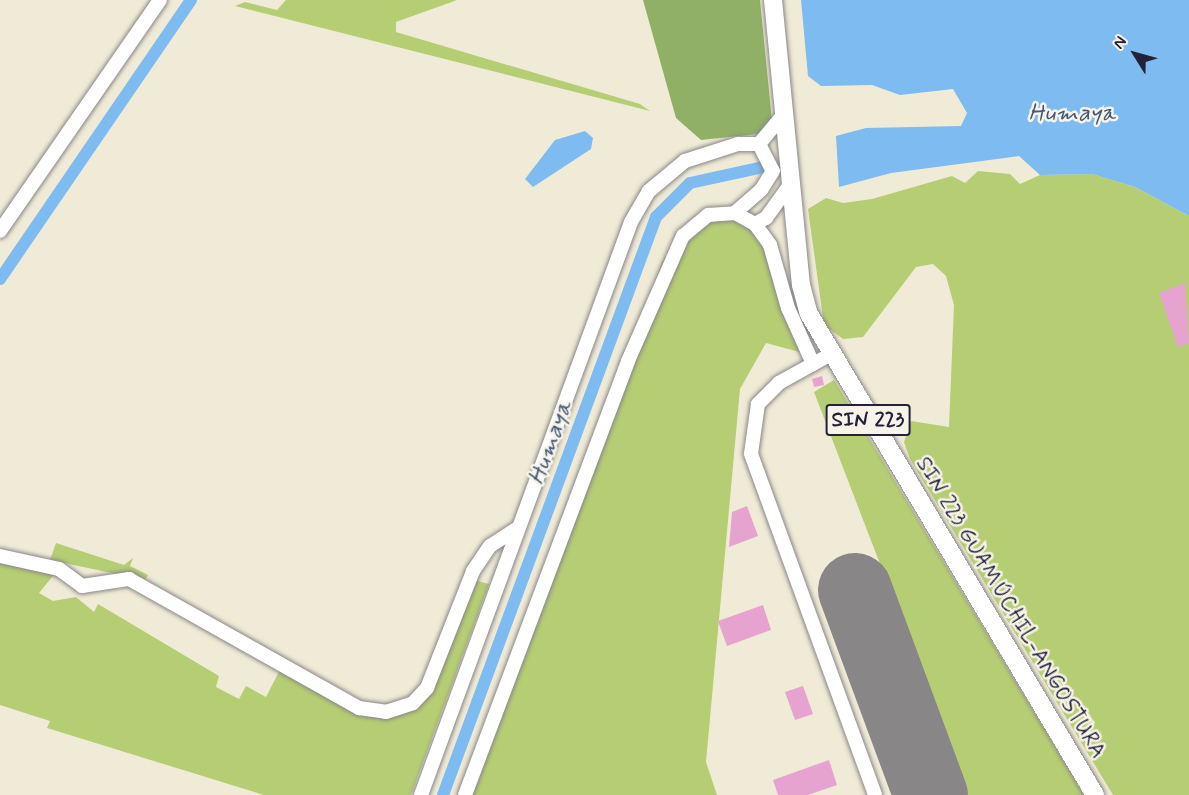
<!DOCTYPE html>
<meta charset="utf-8">
<style>
body{margin:0}
#map{position:relative;width:1189px;height:795px;overflow:hidden;background:#f0ebd6;font-family:Mynerve,sans-serif}
div>[style]{position:absolute}
[style*='--x']{left:calc(var(--x)*1px);top:calc(var(--y)*1px);width:calc(var(--w)*1px);rotate:calc(var(--a)*1deg)}
.green>*{inset:0;background:#b6ce73}
.forest>*{inset:0;background:#90b165}
.water>*{inset:0;background:#7dbbf0}
.canal>*{height:12px;margin:-6px;padding:0 6px;transform-origin:6px;border-radius:6px;background:#7dbbf0}
.runway>*{height:74px;margin:-37px;padding:0 37px;transform-origin:37px;border-radius:37px;background:#898688}
.building>*{inset:0;background:#e6a3d0}
.roads{filter:drop-shadow(0 0 2px #898688) drop-shadow(0 0 2px #898688)}
.minor>*{height:14px;margin:-7px;padding:0 7px;transform-origin:7px;border-radius:7px;background:#fff}
.major>*{height:18px;margin:-9px;padding:0 9px;transform-origin:9px;border-radius:9px;background:#fff}
span{translate:-50% -50%;white-space:nowrap;text-align:center;line-height:1.15;-webkit-text-stroke:5px #f7f3e8;paint-order:stroke}
.shield-label span{padding:2px 4px;background:#f7f3e8;border:2px solid;border-radius:4px;-webkit-text-stroke-width:0}
.shield-label{font-size:21px;color:#22223b;font-weight:700}
.street-label{font-size:22px;color:#22223b}
.water-label{font-size:24px;color:#42587a;font-style:italic}
.north{position:absolute;left:1105px;top:24px;width:60px;height:60px;-webkit-text-stroke:4px #f7f3e8;paint-order:stroke;rotate:307deg;font-size:16px;font-weight:700;line-height:24px;text-align:center;color:#22223b}
.north::after{content:'';display:block;margin:auto;width:21px;height:27px;background:#22223b;clip-path:polygon(50% 0,100% 100%,50% 72%,0 100%)}
</style>
<div id="map">
<div class="green">
<div style="clip-path:polygon(286px 0,457px 0,396px 22px,396px 32px,640px 104px,650px 111px,235px 6px,245px 2px,277px 10px)"></div>
<div style="clip-path:polygon(978px 171px,1010px 174px,1020px 184px,1040px 175px,1092px 174px,1135px 187px,1189px 216px,1189px 795px,1113px 795px,910px 459px,904px 442px,911px 421px,949px 427px,954px 305px,946px 276px,933px 264px,916px 267px,863px 337px,843px 339px,824px 325px,808px 209px,826px 198px,843px 203px,872px 199px,952px 176px,965px 183px)"></div>
<div style="clip-path:polygon(716px 212px,767px 233px,807px 354px,766px 343px,740px 389px,706px 762px,717px 795px,466px 795px,662px 262px,687px 226px)"></div>
<div style="clip-path:polygon(834px 380px,1084px 795px,944px 795px,866px 586px,885px 577px,814px 392px)"></div>
<div style="clip-path:polygon(56px 543px,124px 565px,133px 558px,130px 566px,148px 575px,145px 580px,50px 560px)"></div>
<div style="clip-path:polygon(0 558px,57px 571px,39px 593px,53px 601px,76px 597px,94px 612px,98px 604px,219px 676px,216px 687px,239px 699px,246px 686px,266px 697px,284px 662px,356px 704px,409px 706px,474px 580px,489px 584px,411px 795px,264px 795px,47px 728px,50px 721px,0 705px)"></div>
</div>
<div class="forest">
<div style="clip-path:polygon(643px 0,760px 0,772px 121px,758px 134px,701px 140px,676px 118px)"></div>
</div>
<div class="water">
<div style="clip-path:polygon(801px 0,1189px 0,1189px 216px,1135px 187px,1092px 174px,1040px 175px,1019px 156px,891px 173px,839px 187px,836px 136px,866px 128px,961px 126px,967px 113px,953px 89px,900px 95px,872px 85px,821px 86px,808px 76px)"></div>
<div style="clip-path:polygon(585px 131px,593px 138px,591px 149px,533px 187px,525px 179px,555px 140px)"></div>
</div>
<div class="canal">
<div style="--x:0;--y:279;--w:338;--a:-55.6"></div>
<div style="--x:443;--y:795;--w:616;--a:-69.77"></div>
<div style="--x:656;--y:217;--w:48;--a:-45"></div>
<div style="--x:690;--y:183;--w:71;--a:-12.3"></div>
</div>
<div class="runway">
<div style="--x:855;--y:590;--w:219;--a:69.7"></div>
</div>
<div class="building">
<div style="clip-path:polygon(1185px 283px,1189px 343px,1178px 347px,1159px 293px)"></div>
<div style="clip-path:polygon(822px 376px,824px 385px,814px 387px,812px 379px)"></div>
<div style="clip-path:polygon(747px 506px,758px 536px,729px 547px,732px 512px)"></div>
<div style="clip-path:polygon(763px 605px,771px 630px,727px 646px,718px 621px)"></div>
<div style="clip-path:polygon(803px 686px,813px 714px,795px 720px,785px 692px)"></div>
<div style="clip-path:polygon(829px 760px,837px 785px,808px 795px,778px 795px,773px 780px)"></div>
</div>
<div class="roads">
<div class="minor">
<div style="--x:759;--y:144;--w:39;--a:-50"></div>
<div style="--x:755;--y:224;--w:26;--a:54"></div>
<div style="--x:770;--y:245;--w:66;--a:74.1"></div>
<div style="--x:788;--y:308;--w:61;--a:65.9"></div>
<div style="--x:813;--y:364;--w:18;--a:-29"></div>
<div style="--x:0;--y:231;--w:281;--a:-55.3"></div>
<div style="--x:813;--y:364;--w:39;--a:151"></div>
<div style="--x:779;--y:383;--w:30;--a:135"></div>
<div style="--x:758;--y:404;--w:50;--a:98"></div>
<div style="--x:751;--y:454;--w:363;--a:70"></div>
<div style="--x:0;--y:556;--w:60;--a:12.4"></div>
<div style="--x:59;--y:569;--w:29;--a:36"></div>
<div style="--x:82;--y:586;--w:48;--a:-8.5"></div>
<div style="--x:129;--y:579;--w:264;--a:29.3"></div>
<div style="--x:359;--y:708;--w:27;--a:8"></div>
<div style="--x:386;--y:712;--w:28;--a:-18"></div>
<div style="--x:413;--y:703;--w:21;--a:-47"></div>
<div style="--x:427;--y:688;--w:126;--a:-68.5"></div>
<div style="--x:473;--y:571;--w:30;--a:-56"></div>
<div style="--x:490;--y:546;--w:33;--a:-33"></div>
<div style="--x:421;--y:795;--w:610;--a:-69.87"></div>
<div style="--x:631;--y:222;--w:36;--a:-60"></div>
<div style="--x:649;--y:191;--w:47;--a:-39.8"></div>
<div style="--x:685;--y:161;--w:56;--a:-17.8"></div>
<div style="--x:738;--y:144;--w:21;--a:0"></div>
<div style="--x:759;--y:144;--w:30;--a:63"></div>
<div style="--x:773;--y:171;--w:22;--a:122"></div>
<div style="--x:761;--y:190;--w:35;--a:139"></div>
<div style="--x:465;--y:795;--w:464;--a:-69.4"></div>
<div style="--x:628;--y:361;--w:137;--a:-66.3"></div>
<div style="--x:683;--y:236;--w:33;--a:-40"></div>
<div style="--x:708;--y:215;--w:27;--a:-4"></div>
<div style="--x:735;--y:213;--w:23;--a:29"></div>
<div style="--x:755;--y:224;--w:13;--a:-29"></div>
<div style="--x:766;--y:218;--w:44;--a:-54.2"></div>
</div>
<div class="major">
<div style="--x:773;--y:0;--w:286;--a:84.4"></div>
<div style="--x:801;--y:285;--w:30;--a:75"></div>
<div style="--x:809;--y:314;--w:560;--a:59.26"></div>
</div>
</div>
<div class="shield-label">
<span style="left:868px;top:420px">SIN 223</span>
</div>
<div class="street-label">
<span style="left:1010px;top:608px;rotate:59deg">SIN 223 GUAMÚCHIL-ANGOSTURA</span>
</div>
<div class="water-label">
<span style="left:1072px;top:114px">Humaya</span>
<span style="left:551px;top:443px;rotate:-70deg">Humaya</span>
</div>
<div class="north">N</div>
</div>
